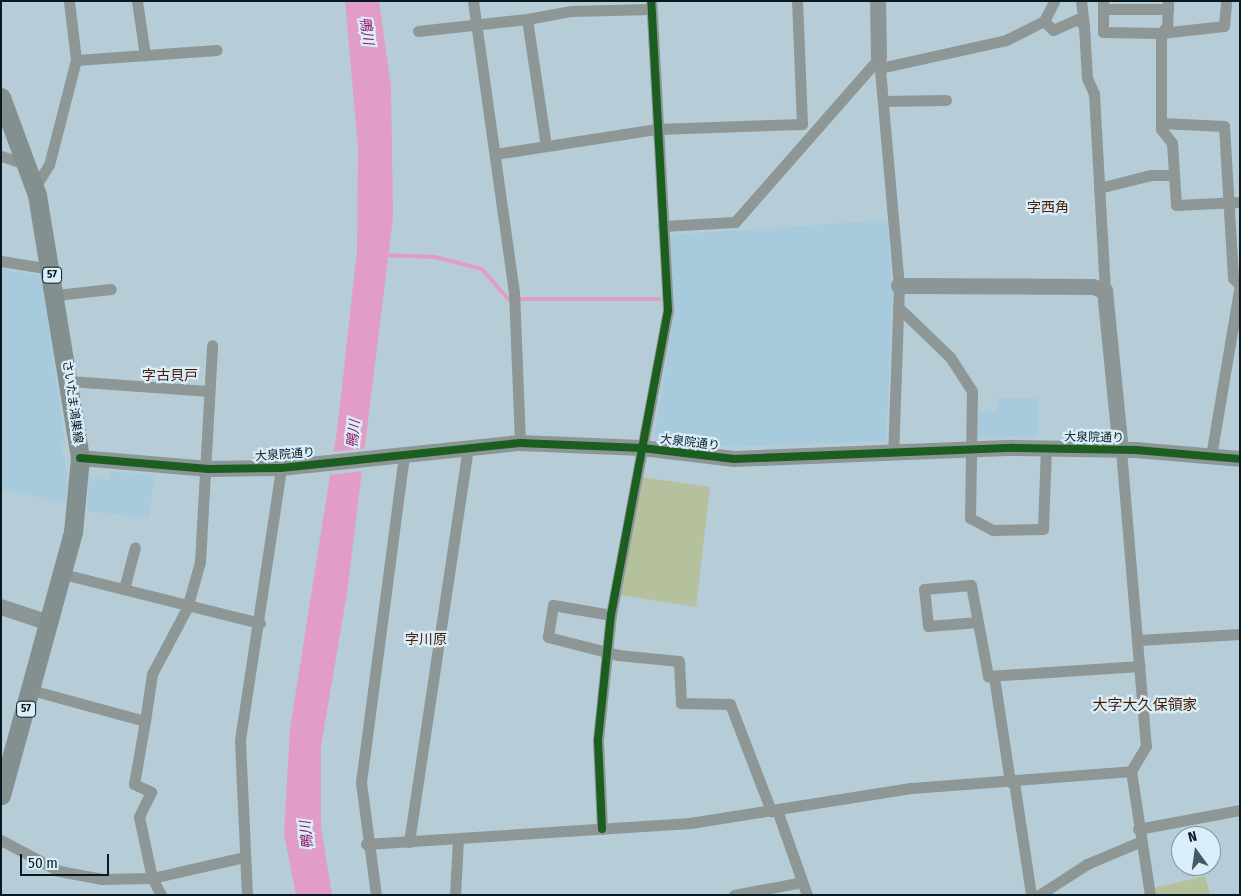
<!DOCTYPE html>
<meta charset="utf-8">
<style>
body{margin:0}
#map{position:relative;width:1241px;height:896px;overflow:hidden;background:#b6ccd6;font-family:"Fira Sans Condensed","Noto Sans JP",sans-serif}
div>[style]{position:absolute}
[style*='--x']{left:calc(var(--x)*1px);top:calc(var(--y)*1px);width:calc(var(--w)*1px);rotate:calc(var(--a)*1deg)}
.built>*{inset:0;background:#a7cbdd}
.green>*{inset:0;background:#b5c09d}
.water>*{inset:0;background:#e29dc7}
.pier>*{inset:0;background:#b6ccd6}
.stream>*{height:4px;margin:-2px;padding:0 2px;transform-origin:2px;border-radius:2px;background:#e29dc7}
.street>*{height:11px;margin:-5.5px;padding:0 5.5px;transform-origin:5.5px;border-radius:5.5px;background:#8f9696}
.secondary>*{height:16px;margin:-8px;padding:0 8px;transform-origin:8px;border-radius:8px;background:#8c9697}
.primary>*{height:19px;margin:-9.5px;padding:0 9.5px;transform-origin:9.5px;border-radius:9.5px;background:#849090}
.cycleway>*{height:8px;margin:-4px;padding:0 4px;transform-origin:4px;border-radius:4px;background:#1b5e20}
span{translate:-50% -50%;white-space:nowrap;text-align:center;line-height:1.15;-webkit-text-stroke:4.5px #d9eef8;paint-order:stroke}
.shield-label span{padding:1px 4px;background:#d9eef8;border:1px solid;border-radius:4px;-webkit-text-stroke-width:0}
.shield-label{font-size:11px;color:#091920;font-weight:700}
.street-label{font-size:12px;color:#091920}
.water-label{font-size:14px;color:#941265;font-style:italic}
.neighbourhood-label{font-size:14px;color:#491b00}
.quarter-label{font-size:15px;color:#491b00}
.frame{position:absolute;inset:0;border:2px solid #091920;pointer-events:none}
.north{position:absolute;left:1171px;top:826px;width:50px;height:50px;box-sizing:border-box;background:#d9eef8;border:1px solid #8699a2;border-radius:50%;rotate:346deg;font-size:14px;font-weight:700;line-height:20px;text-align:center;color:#091920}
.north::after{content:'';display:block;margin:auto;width:18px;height:22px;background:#465860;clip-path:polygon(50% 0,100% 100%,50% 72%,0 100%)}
.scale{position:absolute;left:20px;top:854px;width:89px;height:22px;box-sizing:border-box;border:2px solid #091920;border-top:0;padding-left:6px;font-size:15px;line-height:18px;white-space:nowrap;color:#091920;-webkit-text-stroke:4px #d9eef8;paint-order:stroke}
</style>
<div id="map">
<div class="built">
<div style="clip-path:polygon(887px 220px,893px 292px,886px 441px,732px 447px,654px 437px,674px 316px,670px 235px)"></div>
<div style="clip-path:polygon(1px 269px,42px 276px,65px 443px,61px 443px,67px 476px,66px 503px,1px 489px)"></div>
<div style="clip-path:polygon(998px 398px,1038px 398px,1038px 436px,978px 437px,977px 411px,997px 411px)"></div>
<div style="clip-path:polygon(110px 471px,154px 476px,149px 518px,87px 511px,89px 478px,109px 479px)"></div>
</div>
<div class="green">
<div style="clip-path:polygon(640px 477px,710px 487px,696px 607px,621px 595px)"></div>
<div style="clip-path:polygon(1205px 876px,1210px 895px,1155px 895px,1154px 888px)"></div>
</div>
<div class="water">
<div style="clip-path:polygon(345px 1px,379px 1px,391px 87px,393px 217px,347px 593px,321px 746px,321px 827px,332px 895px,296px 895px,284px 834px,290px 729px,337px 431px,357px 251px,358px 147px)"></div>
</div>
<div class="pier">
<div style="clip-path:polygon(367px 448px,364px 471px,328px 475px,332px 452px)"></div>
</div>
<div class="stream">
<div style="--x:383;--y:255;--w:52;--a:2.2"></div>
<div style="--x:435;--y:257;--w:49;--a:14.3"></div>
<div style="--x:482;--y:269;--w:40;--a:49"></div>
<div style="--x:508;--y:299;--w:151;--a:0"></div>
</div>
<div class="street">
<div style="--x:137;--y:1;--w:55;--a:81.6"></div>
<div style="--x:473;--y:1;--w:294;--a:82"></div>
<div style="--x:514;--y:292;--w:151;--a:87.7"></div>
<div style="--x:1081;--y:1;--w:25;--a:83"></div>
<div style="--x:1103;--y:1;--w:31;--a:90"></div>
<div style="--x:1103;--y:32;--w:58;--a:1"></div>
<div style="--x:1161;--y:33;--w:63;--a:-6.3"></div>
<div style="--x:1224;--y:26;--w:25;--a:-85"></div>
<div style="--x:1168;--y:1;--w:25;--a:92"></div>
<div style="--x:1167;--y:26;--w:9;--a:131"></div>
<div style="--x:1161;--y:33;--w:96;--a:90"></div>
<div style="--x:1161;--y:129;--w:18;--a:52"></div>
<div style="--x:1172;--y:143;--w:62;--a:86.3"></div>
<div style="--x:1176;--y:205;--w:64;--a:-2.7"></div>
<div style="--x:1103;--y:9;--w:65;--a:0"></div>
<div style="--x:527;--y:19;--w:45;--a:-10.3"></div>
<div style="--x:571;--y:11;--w:80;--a:-1.4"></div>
<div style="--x:1044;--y:21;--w:13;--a:45"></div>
<div style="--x:1053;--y:30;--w:27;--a:-24"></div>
<div style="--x:1078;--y:19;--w:9;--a:49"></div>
<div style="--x:1084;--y:26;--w:52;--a:86.7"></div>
<div style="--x:1087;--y:78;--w:17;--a:66"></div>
<div style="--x:1094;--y:94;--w:197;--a:86.8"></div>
<div style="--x:418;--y:31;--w:110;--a:-6.3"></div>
<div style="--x:527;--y:19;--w:128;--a:81.5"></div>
<div style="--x:879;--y:58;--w:229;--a:85"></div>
<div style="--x:899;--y:286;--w:168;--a:92"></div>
<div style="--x:76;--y:60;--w:141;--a:-4.1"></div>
<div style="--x:880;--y:68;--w:129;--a:-12.5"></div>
<div style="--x:1006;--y:40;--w:42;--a:-26.6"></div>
<div style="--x:1044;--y:21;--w:22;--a:-63"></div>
<div style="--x:883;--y:101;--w:63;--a:-0.9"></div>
<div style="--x:1161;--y:123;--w:63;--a:2.7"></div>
<div style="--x:1224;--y:126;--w:152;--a:86.6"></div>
<div style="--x:1233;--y:278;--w:10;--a:45"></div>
<div style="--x:495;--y:154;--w:164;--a:-8.8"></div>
<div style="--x:657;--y:129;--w:145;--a:-2"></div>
<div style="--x:802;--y:124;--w:123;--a:-92.3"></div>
<div style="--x:1;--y:156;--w:28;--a:18"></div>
<div style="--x:35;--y:187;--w:26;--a:-58"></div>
<div style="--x:49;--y:165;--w:108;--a:-75.6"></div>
<div style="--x:76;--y:60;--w:59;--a:-96.8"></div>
<div style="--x:1099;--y:188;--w:54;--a:-14"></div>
<div style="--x:1151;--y:175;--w:23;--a:0"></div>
<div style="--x:663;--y:226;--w:72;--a:-3.2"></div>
<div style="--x:735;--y:222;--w:218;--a:-48.7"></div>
<div style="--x:1;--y:261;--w:51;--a:9.1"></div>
<div style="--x:56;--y:295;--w:55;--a:-6.2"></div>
<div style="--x:898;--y:307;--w:72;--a:43.9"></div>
<div style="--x:950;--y:357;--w:40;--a:57.1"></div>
<div style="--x:972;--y:391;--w:127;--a:90.9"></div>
<div style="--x:970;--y:518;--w:26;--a:28"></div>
<div style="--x:993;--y:530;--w:50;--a:-1.1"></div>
<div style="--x:1043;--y:529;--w:81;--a:-87.9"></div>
<div style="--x:69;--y:381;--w:138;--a:4.1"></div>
<div style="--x:1121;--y:450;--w:297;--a:85.2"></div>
<div style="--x:1146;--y:746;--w:29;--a:121"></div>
<div style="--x:1131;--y:771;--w:125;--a:81.3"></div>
<div style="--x:1211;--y:456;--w:173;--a:-80.4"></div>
<div style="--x:63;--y:574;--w:203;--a:14"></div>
<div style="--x:124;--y:589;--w:43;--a:-75.3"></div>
<div style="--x:611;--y:615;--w:59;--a:-170.2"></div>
<div style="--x:553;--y:605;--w:32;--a:99"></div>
<div style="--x:548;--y:637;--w:72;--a:14.4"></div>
<div style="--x:618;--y:655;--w:61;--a:5.6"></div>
<div style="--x:679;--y:661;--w:42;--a:87.3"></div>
<div style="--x:681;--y:703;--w:49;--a:1.2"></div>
<div style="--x:730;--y:704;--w:115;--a:69"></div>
<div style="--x:978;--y:622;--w:50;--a:175.4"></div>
<div style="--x:928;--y:626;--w:37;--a:-96"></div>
<div style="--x:924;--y:589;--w:47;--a:-4.9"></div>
<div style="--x:971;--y:585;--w:93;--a:79.4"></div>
<div style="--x:988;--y:676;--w:152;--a:-3.8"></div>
<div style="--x:1138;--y:640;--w:102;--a:-3.4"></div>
<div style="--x:994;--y:677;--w:106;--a:81.3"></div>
<div style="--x:31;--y:690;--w:118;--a:15.2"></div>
<div style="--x:145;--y:721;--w:48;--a:-81.5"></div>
<div style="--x:152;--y:674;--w:75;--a:-62.1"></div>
<div style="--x:187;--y:608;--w:48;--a:-74.2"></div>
<div style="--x:200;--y:562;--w:217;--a:-86.8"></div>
<div style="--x:145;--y:721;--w:64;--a:99.9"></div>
<div style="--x:134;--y:784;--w:19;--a:25"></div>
<div style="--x:151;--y:792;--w:28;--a:116"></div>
<div style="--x:139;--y:817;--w:62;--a:78"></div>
<div style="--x:152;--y:878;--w:94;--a:-12.9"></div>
<div style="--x:1014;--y:782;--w:114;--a:81.4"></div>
<div style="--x:777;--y:810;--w:90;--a:70.6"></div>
<div style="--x:602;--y:829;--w:89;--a:-92.6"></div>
<div style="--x:598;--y:740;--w:126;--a:-84.1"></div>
<div style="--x:611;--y:615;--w:310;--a:-79.4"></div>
<div style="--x:668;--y:310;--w:309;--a:-93.1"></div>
<div style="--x:1138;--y:829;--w:104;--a:-10.6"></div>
<div style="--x:1;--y:840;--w:66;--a:28.1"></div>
<div style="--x:59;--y:871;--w:44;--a:10.5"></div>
<div style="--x:102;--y:879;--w:50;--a:-1.1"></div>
<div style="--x:152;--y:878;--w:19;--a:62"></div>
<div style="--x:409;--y:842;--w:398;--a:-81.5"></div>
<div style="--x:366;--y:844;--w:325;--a:-3.7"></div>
<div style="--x:690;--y:823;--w:225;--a:-9"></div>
<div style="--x:912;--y:788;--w:220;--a:-4.4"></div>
<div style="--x:247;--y:895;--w:155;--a:-92.6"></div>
<div style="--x:240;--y:740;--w:275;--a:-81.4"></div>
<div style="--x:376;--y:895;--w:114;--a:-97.6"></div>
<div style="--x:361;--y:782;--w:329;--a:-82.5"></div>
<div style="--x:455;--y:895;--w:55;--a:-86.9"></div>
<div style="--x:734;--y:895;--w:69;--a:-10.8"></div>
<div style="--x:1039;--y:895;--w:57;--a:-32.9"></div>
<div style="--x:1087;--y:864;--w:56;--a:-22.9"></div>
</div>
<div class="secondary">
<div style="--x:878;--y:1;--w:57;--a:89"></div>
<div style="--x:899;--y:286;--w:194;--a:0.3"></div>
<div style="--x:1093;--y:287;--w:13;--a:18"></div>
<div style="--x:1105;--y:291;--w:160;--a:84.3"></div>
<div style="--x:80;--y:458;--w:129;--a:4.9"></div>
<div style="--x:209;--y:469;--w:72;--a:-0.8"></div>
<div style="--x:281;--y:468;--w:240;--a:-6"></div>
<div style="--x:520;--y:443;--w:122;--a:2.3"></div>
<div style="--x:642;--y:448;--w:93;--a:6.8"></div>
<div style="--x:734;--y:459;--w:279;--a:-2.3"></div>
<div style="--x:1013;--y:448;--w:123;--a:0.9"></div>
<div style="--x:1136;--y:450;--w:104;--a:4.9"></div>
<div style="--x:1;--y:607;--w:51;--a:18.4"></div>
</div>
<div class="primary">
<div style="--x:1;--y:97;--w:104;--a:69.8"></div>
<div style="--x:37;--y:195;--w:266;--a:80.7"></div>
<div style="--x:80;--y:458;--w:74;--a:95.4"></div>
<div style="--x:73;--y:532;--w:273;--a:105.3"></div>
</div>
<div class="cycleway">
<div style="--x:80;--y:458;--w:129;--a:4.9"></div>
<div style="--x:209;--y:469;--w:72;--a:-0.8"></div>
<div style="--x:281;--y:468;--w:240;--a:-6"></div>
<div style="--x:520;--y:443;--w:122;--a:2.3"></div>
<div style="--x:642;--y:448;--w:93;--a:6.8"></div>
<div style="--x:734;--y:459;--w:279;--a:-2.3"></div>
<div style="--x:1013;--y:448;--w:123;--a:0.9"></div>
<div style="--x:1136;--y:450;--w:104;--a:4.9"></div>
<div style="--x:602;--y:829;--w:89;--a:-92.6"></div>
<div style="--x:598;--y:740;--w:126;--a:-84.1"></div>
<div style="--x:611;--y:615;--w:310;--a:-79.4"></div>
<div style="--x:668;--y:310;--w:309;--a:-93.1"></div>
</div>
<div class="shield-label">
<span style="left:52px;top:275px">57</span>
<span style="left:26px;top:709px">57</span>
</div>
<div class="street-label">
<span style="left:72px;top:402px;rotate:82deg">さいたま鴻巣線</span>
<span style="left:1094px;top:438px;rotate:1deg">大泉院通り</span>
<span style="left:690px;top:443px;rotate:7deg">大泉院通り</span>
<span style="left:285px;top:455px;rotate:-4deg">大泉院通り</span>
</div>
<div class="water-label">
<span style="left:366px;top:31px;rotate:81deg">鴨川</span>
<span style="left:354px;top:434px;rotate:-84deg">鴨川</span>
<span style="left:307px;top:835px;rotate:-96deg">鴨川</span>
</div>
<div class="neighbourhood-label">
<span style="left:1048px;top:208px">字西角</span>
<span style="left:170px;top:376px">字古貝戸</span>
<span style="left:426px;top:640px">字川原</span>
</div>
<div class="quarter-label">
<span style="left:1145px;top:706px">大字大久保領家</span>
</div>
<div class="frame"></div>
<div class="north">N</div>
<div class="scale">50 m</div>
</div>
